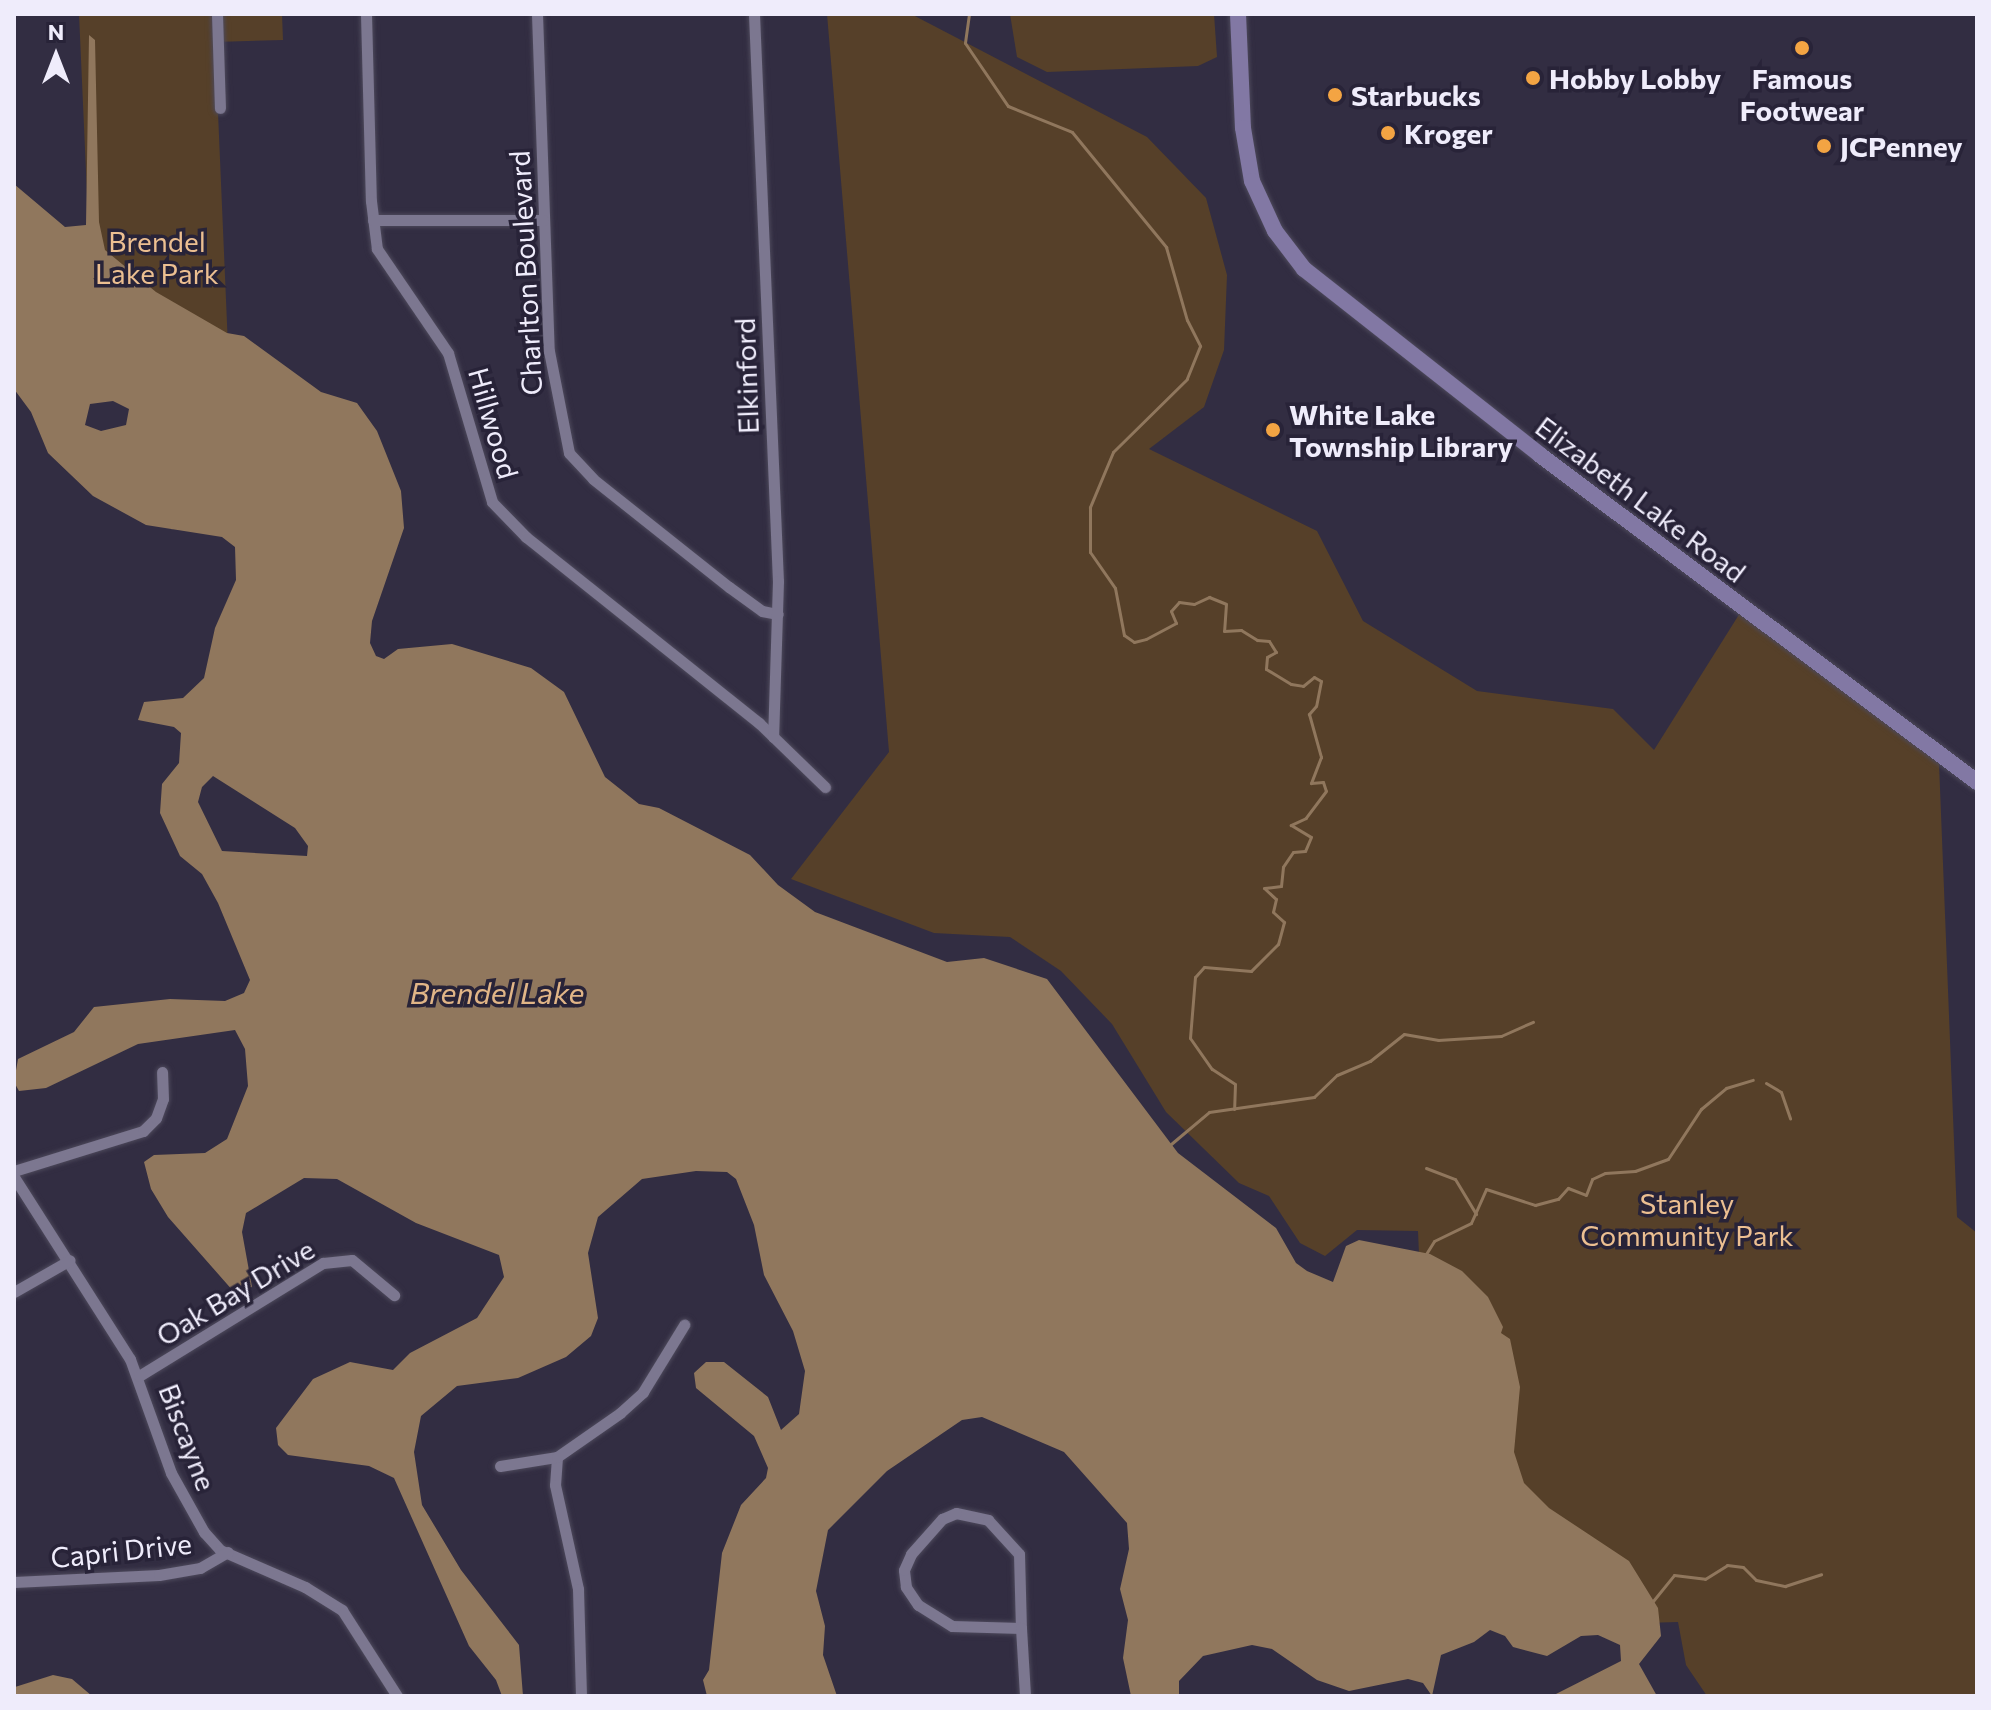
<!DOCTYPE html>
<style>
body{margin:0}
#map{position:relative;width:1991px;height:1710px;overflow:hidden;background:#322d42;font-family:Commissioner,sans-serif}
div>[style]{position:absolute}
[style*='--x']{left:calc(var(--x)*1px);top:calc(var(--y)*1px);width:calc(var(--w)*1px);rotate:calc(var(--a)*1deg)}
.green>*{inset:0;background:#564029}
.water>*{inset:0;background:#90775d}
.stream>*{height:3px;margin:-1.5px;padding:0 1.5px;transform-origin:1.5px;border-radius:1.5px;background:#90775d}
.roads{filter:drop-shadow(0 0 2px #4d495b) drop-shadow(0 0 2px #4d495b)}
.street>*{height:11px;margin:-5.5px;padding:0 5.5px;transform-origin:5.5px;border-radius:5.5px;background:#7c7790}
.secondary>*{height:16px;margin:-8px;padding:0 8px;transform-origin:8px;border-radius:8px;background:#8278a4}
.dots>*{width:22px;height:22px;translate:-50% -50%;box-sizing:border-box;border:4px solid #282338;border-radius:50%}
span{translate:-50% -50%;white-space:nowrap;text-align:center;line-height:1.15;-webkit-text-stroke:7px #282338;paint-order:stroke}
.poi-label{font-size:28px;color:#efecfb;font-weight:700}
.left{translate:0 -50%;text-align:left}
.park-label{font-size:28px;color:#ecbf91}
.street-label{font-size:28px;color:#efecfb}
.water-label{font-size:30px;color:#e1b587;font-style:italic}
.frame{position:absolute;inset:0;border:16px solid #efecfb;pointer-events:none}
.north{position:absolute;left:16px;top:16px;width:80px;height:80px;-webkit-text-stroke:6px #282338;paint-order:stroke;rotate:0deg;font-size:22px;font-weight:700;line-height:32px;text-align:center;color:#efecfb}
.north::after{content:'';display:block;margin:auto;width:28px;height:36px;background:#efecfb;clip-path:polygon(50% 0,100% 100%,50% 72%,0 100%)}
</style>
<div id="map">
<div class="green">
<div style="clip-path:polygon(79px 14px,282px 14px,283px 40px,215px 42px,229px 370px,95px 374px)"></div>
<div style="clip-path:polygon(827px 14px,911px 14px,1147px 137px,1206px 198px,1227px 275px,1224px 350px,1204px 407px,1149px 449px,1317px 531px,1363px 621px,1477px 691px,1613px 709px,1654px 750px,1740px 613px,1939px 763px,1957px 1217px,1977px 1233px,1977px 1696px,1707px 1696px,1686px 1665px,1678px 1622px,1435px 1629px,1418px 1231px,1357px 1230px,1325px 1256px,1300px 1243px,1269px 1196px,1239px 1183px,1166px 1112px,1112px 1024px,1061px 971px,1010px 937px,934px 933px,791px 879px,889px 752px)"></div>
<div style="clip-path:polygon(1010px 14px,1214px 14px,1217px 57px,1198px 66px,1047px 72px,1017px 57px)"></div>
</div>
<div class="water">
<div style="clip-path:polygon(evenodd,89px 35px,95px 40px,99px 222px,105px 250px,156px 292px,227px 333px,244px 336px,321px 392px,357px 403px,377px 431px,401px 491px,404px 528px,372px 621px,370px 643px,376px 656px,384px 659px,398px 649px,452px 644px,531px 668px,564px 692px,605px 777px,639px 804px,659px 808px,750px 855px,778px 885px,815px 912px,947px 962px,984px 958px,1047px 979px,1178px 1153px,1276px 1228px,1296px 1263px,1307px 1271px,1333px 1282px,1346px 1246px,1359px 1240px,1430px 1254px,1462px 1271px,1488px 1297px,1503px 1327px,1501px 1333px,1510px 1339px,1520px 1387px,1514px 1452px,1524px 1483px,1549px 1508px,1629px 1561px,1658px 1608px,1661px 1636px,1639px 1664px,1657px 1696px,1552px 1696px,1621px 1661px,1620px 1645px,1598px 1635px,1581px 1636px,1547px 1656px,1513px 1647px,1505px 1636px,1490px 1630px,1474px 1642px,1441px 1655px,1432px 1696px,1423px 1683px,1408px 1679px,1349px 1691px,1317px 1680px,1272px 1649px,1252px 1645px,1203px 1656px,1179px 1681px,1179px 1696px,1131px 1696px,1123px 1658px,1128px 1620px,1120px 1589px,1129px 1549px,1127px 1523px,1064px 1452px,982px 1417px,962px 1420px,887px 1471px,828px 1530px,816px 1591px,825px 1626px,823px 1655px,837px 1696px,707px 1696px,703px 1680px,709px 1670px,722px 1553px,741px 1505px,766px 1478px,768px 1468px,754px 1436px,696px 1388px,694px 1373px,706px 1362px,724px 1362px,768px 1397px,781px 1430px,799px 1414px,805px 1371px,793px 1331px,764px 1275px,754px 1225px,736px 1179px,727px 1172px,696px 1171px,642px 1179px,598px 1217px,588px 1253px,598px 1318px,591px 1336px,566px 1357px,518px 1378px,457px 1386px,421px 1416px,414px 1452px,422px 1505px,461px 1570px,519px 1645px,523px 1696px,502px 1696px,496px 1680px,469px 1646px,394px 1478px,369px 1466px,288px 1455px,278px 1445px,276px 1428px,313px 1379px,350px 1362px,393px 1370px,410px 1353px,477px 1318px,504px 1277px,499px 1255px,416px 1223px,337px 1179px,304px 1178px,246px 1213px,242px 1232px,252px 1287px,234px 1292px,168px 1217px,151px 1189px,144px 1162px,154px 1155px,205px 1153px,227px 1139px,248px 1086px,245px 1049px,235px 1030px,138px 1044px,46px 1088px,19px 1091px,14px 1082px,18px 1059px,74px 1032px,94px 1007px,170px 999px,225px 1001px,244px 993px,250px 980px,218px 903px,202px 874px,180px 856px,160px 813px,162px 784px,179px 763px,181px 733px,174px 727px,138px 720px,144px 702px,183px 698px,204px 678px,215px 628px,236px 580px,235px 547px,222px 537px,146px 525px,93px 496px,48px 453px,31px 412px,14px 389px,14px 184px,65px 227px,86px 225px,89px 35px,113px 401px,129px 409px,126px 425px,101px 431px,85px 425px,90px 404px,113px 401px,89px 35px,213px 776px,295px 828px,308px 846px,307px 856px,222px 851px,198px 802px,202px 787px,213px 776px)"></div>
<div style="clip-path:polygon(53px 1675px,72px 1679px,92px 1696px,14px 1696px,15px 1687px)"></div>
</div>
<div class="stream">
<div style="--x:969;--y:14;--w:29;--a:98"></div>
<div style="--x:965;--y:43;--w:76;--a:55.7"></div>
<div style="--x:1008;--y:106;--w:69;--a:22.1"></div>
<div style="--x:1072;--y:132;--w:149;--a:50.7"></div>
<div style="--x:1166;--y:247;--w:76;--a:74"></div>
<div style="--x:1187;--y:320;--w:29;--a:63"></div>
<div style="--x:1200;--y:346;--w:35;--a:112"></div>
<div style="--x:1187;--y:379;--w:104;--a:135.4"></div>
<div style="--x:1113;--y:452;--w:60;--a:112.7"></div>
<div style="--x:1090;--y:507;--w:45;--a:90"></div>
<div style="--x:1090;--y:552;--w:44;--a:55.2"></div>
<div style="--x:1115;--y:588;--w:48;--a:79.2"></div>
<div style="--x:1124;--y:635;--w:12;--a:35"></div>
<div style="--x:1134;--y:642;--w:12;--a:-14"></div>
<div style="--x:1146;--y:639;--w:34;--a:-28"></div>
<div style="--x:1176;--y:623;--w:13;--a:-113"></div>
<div style="--x:1171;--y:611;--w:12;--a:-48"></div>
<div style="--x:1179;--y:602;--w:15;--a:8"></div>
<div style="--x:1194;--y:604;--w:17;--a:-25"></div>
<div style="--x:1209;--y:597;--w:18;--a:22"></div>
<div style="--x:1226;--y:604;--w:27;--a:94"></div>
<div style="--x:1224;--y:631;--w:17;--a:-3"></div>
<div style="--x:1241;--y:630;--w:19;--a:32"></div>
<div style="--x:1257;--y:640;--w:12;--a:5"></div>
<div style="--x:1269;--y:641;--w:13;--a:58"></div>
<div style="--x:1276;--y:652;--w:10;--a:151"></div>
<div style="--x:1267;--y:657;--w:12;--a:95"></div>
<div style="--x:1266;--y:669;--w:29;--a:31"></div>
<div style="--x:1291;--y:684;--w:12;--a:9"></div>
<div style="--x:1303;--y:686;--w:14;--a:-39"></div>
<div style="--x:1314;--y:677;--w:8;--a:30"></div>
<div style="--x:1321;--y:681;--w:25;--a:101"></div>
<div style="--x:1316;--y:706;--w:11;--a:131"></div>
<div style="--x:1309;--y:714;--w:45;--a:74.4"></div>
<div style="--x:1321;--y:757;--w:28;--a:111"></div>
<div style="--x:1311;--y:783;--w:12;--a:-5"></div>
<div style="--x:1323;--y:782;--w:9;--a:72"></div>
<div style="--x:1326;--y:791;--w:34;--a:127"></div>
<div style="--x:1306;--y:818;--w:17;--a:155"></div>
<div style="--x:1291;--y:825;--w:23;--a:31"></div>
<div style="--x:1311;--y:837;--w:15;--a:113"></div>
<div style="--x:1305;--y:851;--w:12;--a:175"></div>
<div style="--x:1293;--y:852;--w:18;--a:124"></div>
<div style="--x:1283;--y:867;--w:19;--a:96"></div>
<div style="--x:1281;--y:886;--w:17;--a:173"></div>
<div style="--x:1264;--y:888;--w:16;--a:43"></div>
<div style="--x:1276;--y:899;--w:13;--a:103"></div>
<div style="--x:1273;--y:912;--w:15;--a:42"></div>
<div style="--x:1284;--y:922;--w:23;--a:105"></div>
<div style="--x:1278;--y:944;--w:38;--a:135"></div>
<div style="--x:1251;--y:971;--w:47;--a:-175.1"></div>
<div style="--x:1204;--y:967;--w:13;--a:132"></div>
<div style="--x:1195;--y:977;--w:61;--a:94.7"></div>
<div style="--x:1190;--y:1038;--w:38;--a:55"></div>
<div style="--x:1212;--y:1069;--w:27;--a:33"></div>
<div style="--x:1235;--y:1084;--w:25;--a:92"></div>
<div style="--x:1766;--y:1083;--w:17;--a:31"></div>
<div style="--x:1781;--y:1092;--w:28;--a:71"></div>
<div style="--x:1171;--y:1144;--w:50;--a:-40.1"></div>
<div style="--x:1209;--y:1112;--w:106;--a:-8.1"></div>
<div style="--x:1314;--y:1097;--w:32;--a:-44"></div>
<div style="--x:1337;--y:1075;--w:36;--a:-23"></div>
<div style="--x:1370;--y:1061;--w:43;--a:-38.5"></div>
<div style="--x:1404;--y:1034;--w:35;--a:10"></div>
<div style="--x:1438;--y:1040;--w:63;--a:-3.6"></div>
<div style="--x:1501;--y:1036;--w:35;--a:-24"></div>
<div style="--x:1426;--y:1168;--w:31;--a:21"></div>
<div style="--x:1455;--y:1179;--w:41;--a:59"></div>
<div style="--x:1426;--y:1254;--w:15;--a:-58"></div>
<div style="--x:1434;--y:1241;--w:41;--a:-25.9"></div>
<div style="--x:1471;--y:1223;--w:37;--a:-66"></div>
<div style="--x:1486;--y:1189;--w:52;--a:18.1"></div>
<div style="--x:1535;--y:1205;--w:24;--a:-15"></div>
<div style="--x:1558;--y:1199;--w:15;--a:-48"></div>
<div style="--x:1568;--y:1188;--w:19;--a:21"></div>
<div style="--x:1586;--y:1195;--w:17;--a:-69"></div>
<div style="--x:1592;--y:1179;--w:14;--a:-25"></div>
<div style="--x:1605;--y:1173;--w:30;--a:-4"></div>
<div style="--x:1635;--y:1171;--w:35;--a:-20"></div>
<div style="--x:1668;--y:1159;--w:60;--a:-56.6"></div>
<div style="--x:1701;--y:1109;--w:33;--a:-40"></div>
<div style="--x:1726;--y:1088;--w:28;--a:-17"></div>
<div style="--x:1653;--y:1601;--w:33;--a:-51"></div>
<div style="--x:1674;--y:1575;--w:31;--a:7"></div>
<div style="--x:1705;--y:1579;--w:26;--a:-32"></div>
<div style="--x:1727;--y:1565;--w:16;--a:7"></div>
<div style="--x:1743;--y:1567;--w:18;--a:45"></div>
<div style="--x:1756;--y:1580;--w:30;--a:12"></div>
<div style="--x:1785;--y:1586;--w:38;--a:-18"></div>
</div>
<div class="roads">
<div class="street">
<div style="--x:217;--y:14;--w:94;--a:88.2"></div>
<div style="--x:366;--y:14;--w:187;--a:88.5"></div>
<div style="--x:371;--y:201;--w:48;--a:82.9"></div>
<div style="--x:377;--y:249;--w:126;--a:55.7"></div>
<div style="--x:448;--y:353;--w:155;--a:73.5"></div>
<div style="--x:492;--y:502;--w:49;--a:45.8"></div>
<div style="--x:526;--y:537;--w:298;--a:38.6"></div>
<div style="--x:759;--y:723;--w:92;--a:44.1"></div>
<div style="--x:537;--y:14;--w:337;--a:88"></div>
<div style="--x:549;--y:351;--w:104;--a:78.9"></div>
<div style="--x:569;--y:453;--w:35;--a:47"></div>
<div style="--x:593;--y:479;--w:174;--a:38.5"></div>
<div style="--x:729;--y:587;--w:41;--a:36"></div>
<div style="--x:762;--y:611;--w:16;--a:11"></div>
<div style="--x:754;--y:14;--w:568;--a:87.58"></div>
<div style="--x:778;--y:581;--w:156;--a:91.8"></div>
<div style="--x:373;--y:220;--w:170;--a:0"></div>
<div style="--x:14;--y:1171;--w:135;--a:-17.2"></div>
<div style="--x:143;--y:1131;--w:18;--a:-45"></div>
<div style="--x:156;--y:1118;--w:20;--a:-70"></div>
<div style="--x:163;--y:1099;--w:27;--a:-92"></div>
<div style="--x:14;--y:1177;--w:216;--a:57.5"></div>
<div style="--x:130;--y:1359;--w:121;--a:70.2"></div>
<div style="--x:171;--y:1473;--w:68;--a:60.8"></div>
<div style="--x:204;--y:1532;--w:24;--a:48"></div>
<div style="--x:220;--y:1550;--w:93;--a:23.5"></div>
<div style="--x:305;--y:1587;--w:44;--a:31.9"></div>
<div style="--x:342;--y:1610;--w:102;--a:57.4"></div>
<div style="--x:14;--y:1292;--w:64;--a:-29.7"></div>
<div style="--x:139;--y:1376;--w:216;--a:-31.6"></div>
<div style="--x:323;--y:1263;--w:29;--a:-6"></div>
<div style="--x:352;--y:1260;--w:55;--a:39.8"></div>
<div style="--x:557;--y:1457;--w:28;--a:94"></div>
<div style="--x:555;--y:1485;--w:107;--a:77.5"></div>
<div style="--x:578;--y:1589;--w:107;--a:88.4"></div>
<div style="--x:500;--y:1466;--w:58;--a:-9"></div>
<div style="--x:557;--y:1457;--w:77;--a:-34.9"></div>
<div style="--x:620;--y:1413;--w:31;--a:-42"></div>
<div style="--x:643;--y:1392;--w:79;--a:-58.5"></div>
<div style="--x:956;--y:1513;--w:33;--a:12"></div>
<div style="--x:988;--y:1520;--w:46;--a:47.6"></div>
<div style="--x:1019;--y:1554;--w:74;--a:88.5"></div>
<div style="--x:1021;--y:1628;--w:69;--a:-178.3"></div>
<div style="--x:952;--y:1626;--w:40;--a:-148"></div>
<div style="--x:918;--y:1605;--w:22;--a:-124"></div>
<div style="--x:906;--y:1587;--w:17;--a:-97"></div>
<div style="--x:904;--y:1570;--w:17;--a:-66"></div>
<div style="--x:911;--y:1554;--w:47;--a:-48.5"></div>
<div style="--x:942;--y:1519;--w:15;--a:-23"></div>
<div style="--x:14;--y:1582;--w:145;--a:-2.8"></div>
<div style="--x:159;--y:1575;--w:42;--a:-9.7"></div>
<div style="--x:200;--y:1568;--w:32;--a:-30"></div>
<div style="--x:1021;--y:1628;--w:68;--a:86.6"></div>
</div>
<div class="secondary">
<div style="--x:1238;--y:14;--w:114;--a:87.5"></div>
<div style="--x:1243;--y:128;--w:54;--a:80.4"></div>
<div style="--x:1252;--y:181;--w:55;--a:65.3"></div>
<div style="--x:1275;--y:231;--w:48;--a:52.7"></div>
<div style="--x:1304;--y:269;--w:300;--a:38.2"></div>
<div style="--x:1540;--y:455;--w:546;--a:36.81"></div>
</div>
</div>
<div class="dots">
<div style="left:1802px;top:48px;background:#f3a443"></div>
<div style="left:1533px;top:78px;background:#f3a443"></div>
<div style="left:1335px;top:95px;background:#f3a443"></div>
<div style="left:1388px;top:133px;background:#f3a443"></div>
<div style="left:1824px;top:146px;background:#f3a443"></div>
<div style="left:1273px;top:430px;background:#f3a443"></div>
</div>
<div class="poi-label">
<span class="left" style="left:1549px;top:78px">Hobby Lobby</span>
<span style="left:1802px;top:94px">Famous<br>Footwear</span>
<span class="left" style="left:1351px;top:95px">Starbucks</span>
<span class="left" style="left:1404px;top:133px">Kroger</span>
<span class="left" style="left:1840px;top:146px">JCPenney</span>
<span class="left" style="left:1289px;top:430px">White Lake<br>Township Library</span>
</div>
<div class="park-label">
<span style="left:157px;top:257px">Brendel<br>Lake Park</span>
<span style="left:1687px;top:1219px">Stanley<br>Community Park</span>
</div>
<div class="street-label">
<span style="left:525px;top:273px;rotate:-93deg">Charlton Boulevard</span>
<span style="left:746px;top:376px;rotate:-92deg">Elkinford</span>
<span style="left:494px;top:423px;rotate:74deg">Hillwood</span>
<span style="left:1641px;top:499px;rotate:37deg">Elizabeth Lake Road</span>
<span style="left:235px;top:1292px;rotate:-31deg">Oak Bay Drive</span>
<span style="left:188px;top:1437px;rotate:69deg">Biscayne</span>
<span style="left:121px;top:1550px;rotate:-6deg">Capri Drive</span>
</div>
<div class="water-label">
<span style="left:497px;top:992px">Brendel Lake</span>
</div>
<div class="frame"></div>
<div class="north">N</div>
</div>
